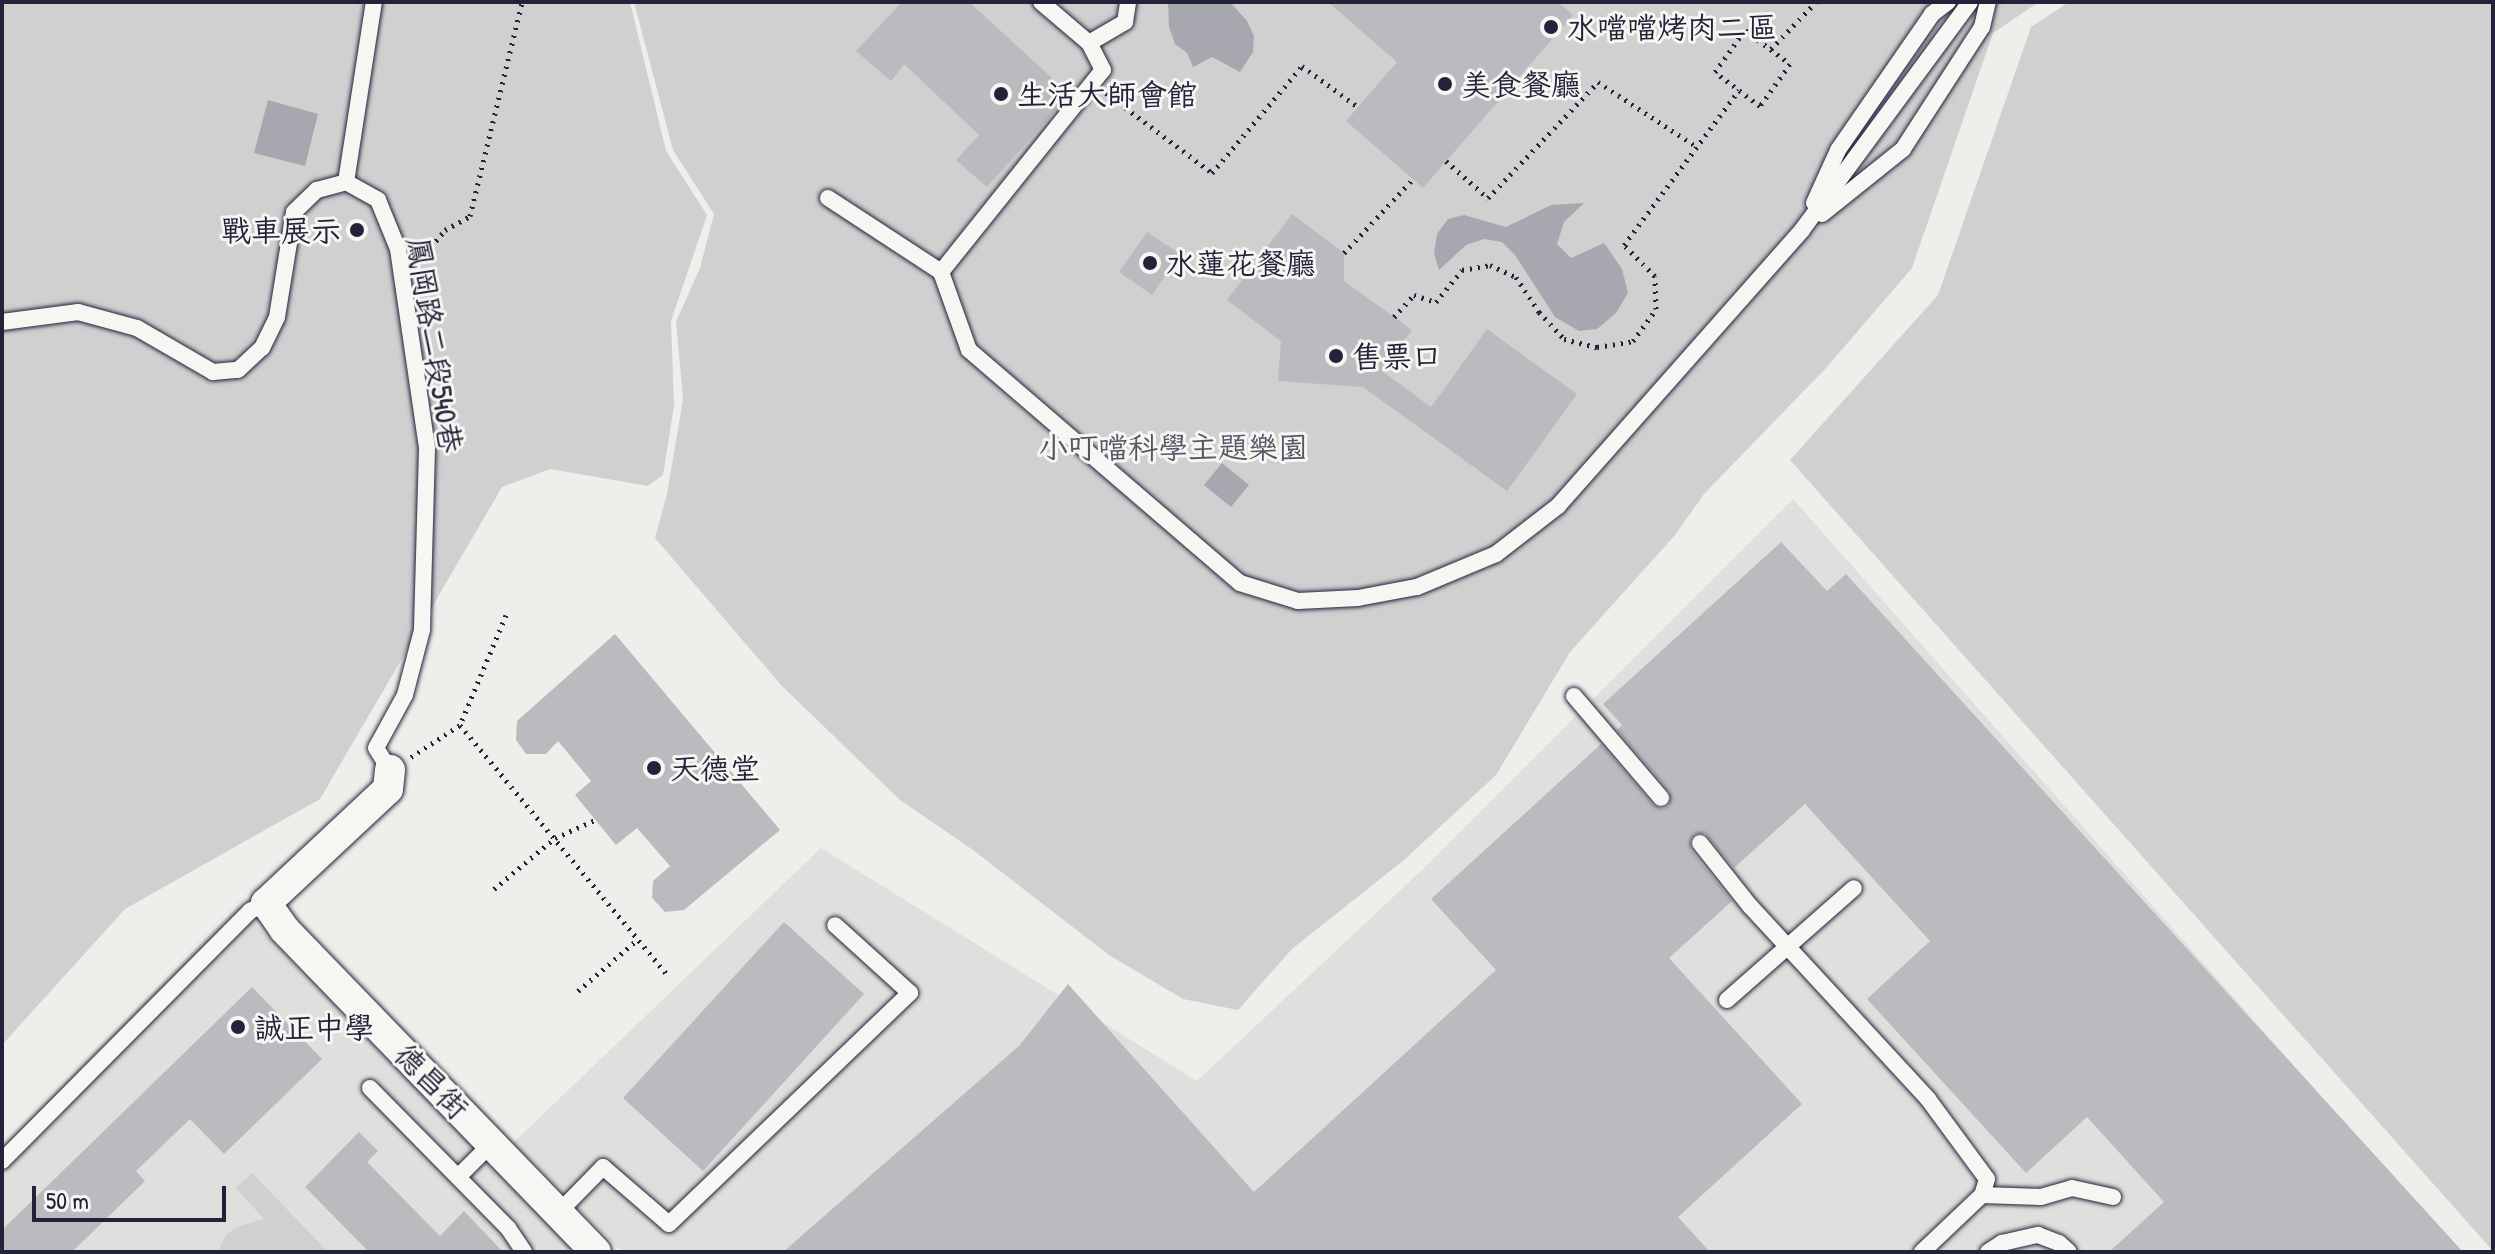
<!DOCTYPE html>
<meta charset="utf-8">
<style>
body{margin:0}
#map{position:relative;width:2495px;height:1254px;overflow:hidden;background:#eeeeeb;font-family:"Patrick Hand","LXGW WenKai TC",sans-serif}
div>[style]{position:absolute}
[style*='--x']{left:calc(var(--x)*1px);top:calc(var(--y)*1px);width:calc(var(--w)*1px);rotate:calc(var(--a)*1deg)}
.built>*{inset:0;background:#dfdfde}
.green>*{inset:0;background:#d0d0d1}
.water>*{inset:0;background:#a7a7af}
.building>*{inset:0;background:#bbbbbf}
.path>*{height:5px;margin-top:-2.5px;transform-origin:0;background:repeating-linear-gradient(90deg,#22223b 0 2px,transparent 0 8px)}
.roads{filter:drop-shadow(0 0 2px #22223b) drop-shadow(0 0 2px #22223b)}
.lane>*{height:16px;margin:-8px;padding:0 8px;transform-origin:8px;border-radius:8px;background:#f6f6f2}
.street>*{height:30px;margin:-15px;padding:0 15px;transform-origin:15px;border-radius:15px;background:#f6f6f2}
.dots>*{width:22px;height:22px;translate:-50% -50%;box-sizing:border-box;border:4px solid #f6f6f2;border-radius:50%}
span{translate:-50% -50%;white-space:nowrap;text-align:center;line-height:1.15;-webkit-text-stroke:6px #f6f6f2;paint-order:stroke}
.poi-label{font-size:30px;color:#22223b}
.left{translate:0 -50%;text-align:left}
.right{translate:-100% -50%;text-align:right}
.street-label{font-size:30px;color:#22223b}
.park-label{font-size:30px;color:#565668}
.frame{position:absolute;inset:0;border:4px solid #22223b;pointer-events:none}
.scale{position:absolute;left:32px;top:1186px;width:194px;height:36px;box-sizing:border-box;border:4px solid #22223b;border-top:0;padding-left:10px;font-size:24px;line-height:28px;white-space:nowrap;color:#22223b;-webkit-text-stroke:6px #f6f6f2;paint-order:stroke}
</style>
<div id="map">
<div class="built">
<div style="clip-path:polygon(1793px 499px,2450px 1242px,2440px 1252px,622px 1252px,513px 1143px,821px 848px,1197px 1081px,1423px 869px)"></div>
<div style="clip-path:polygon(238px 906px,576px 1252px,2px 1252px,2px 1147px)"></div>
</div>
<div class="green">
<div style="clip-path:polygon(2px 2px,630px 2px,666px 151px,707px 215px,671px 321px,674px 406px,663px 475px,648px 486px,550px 469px,502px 487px,320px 799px,125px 909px,2px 1045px)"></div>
<div style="clip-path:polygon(634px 2px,2039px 2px,1993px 33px,1912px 268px,1826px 368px,1704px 494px,1675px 535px,1570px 652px,1496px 775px,1404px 860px,1292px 949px,1238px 1010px,1183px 999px,1109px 955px,973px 850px,900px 800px,781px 685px,655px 538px,667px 494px,683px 400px,676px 322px,700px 268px,714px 214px,673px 150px)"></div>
<div style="clip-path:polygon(2069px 2px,2493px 2px,2493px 1251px,1790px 460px,1938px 295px,2031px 27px)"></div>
<div style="clip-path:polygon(252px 1173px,328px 1252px,218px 1252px,226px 1235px,236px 1227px,264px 1219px,236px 1188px)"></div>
</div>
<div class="water">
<div style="clip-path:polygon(1168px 2px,1230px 2px,1247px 21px,1254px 36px,1253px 52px,1240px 72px,1212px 57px,1193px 67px,1187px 53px,1175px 44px,1169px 27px)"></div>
<div style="clip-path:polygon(268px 100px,318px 114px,305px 166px,254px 153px)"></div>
<div style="clip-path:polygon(1584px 203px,1564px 222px,1557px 244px,1571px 258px,1604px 243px,1622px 269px,1628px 293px,1616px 313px,1597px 329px,1579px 331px,1555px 317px,1515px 255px,1502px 242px,1484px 239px,1466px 245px,1439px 270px,1434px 253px,1437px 234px,1448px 219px,1464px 215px,1506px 227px,1551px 205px)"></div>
<div style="clip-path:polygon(1222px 463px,1249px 485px,1231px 507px,1204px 485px)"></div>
</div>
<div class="building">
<div style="clip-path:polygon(902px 2px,969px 2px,1064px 89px,1066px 99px,987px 187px,956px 160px,979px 135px,904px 64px,891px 81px,856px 51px)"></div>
<div style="clip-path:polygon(1328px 2px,1558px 2px,1573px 15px,1423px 188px,1346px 121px,1397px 62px)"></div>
<div style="clip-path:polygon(1292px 214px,1344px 253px,1344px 281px,1412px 330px,1382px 371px,1431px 407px,1487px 329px,1577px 394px,1507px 491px,1363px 387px,1278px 381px,1281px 341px,1227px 300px)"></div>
<div style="clip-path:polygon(1147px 232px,1180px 254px,1152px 295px,1119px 272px)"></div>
<div style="clip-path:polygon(1781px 542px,1827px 591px,1846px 574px,2463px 1252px,2109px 1252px,2164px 1202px,2087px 1117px,2026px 1173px,1867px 999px,1930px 941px,1805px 804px,1734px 868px,1705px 833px,1694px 834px,1690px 840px,1691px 850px,1732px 901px,1669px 958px,1802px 1104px,1678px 1217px,1710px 1252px,783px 1252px,1019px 1046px,1068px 984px,1254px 1192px,1496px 970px,1431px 899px,1601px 744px,1653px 805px,1662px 809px,1669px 806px,1670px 792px,1617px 730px,1622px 725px,1603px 704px)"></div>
<div style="clip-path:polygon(615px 634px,780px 830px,684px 910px,665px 912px,652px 898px,653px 881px,670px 866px,637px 828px,616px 845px,575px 795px,591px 781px,558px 741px,546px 754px,526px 754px,516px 740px,517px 721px)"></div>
<div style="clip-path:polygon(784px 922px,864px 994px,703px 1171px,623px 1098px)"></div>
<div style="clip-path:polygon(252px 987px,322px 1059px,224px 1154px,190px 1119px,136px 1171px,145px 1181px,72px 1252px,2px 1252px,2px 1230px)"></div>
<div style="clip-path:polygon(359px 1132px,378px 1151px,367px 1162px,440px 1236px,464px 1211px,503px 1252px,369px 1252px,305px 1187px)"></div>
</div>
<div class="path">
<div style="--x:1745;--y:30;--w:56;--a:37.1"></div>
<div style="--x:1790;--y:64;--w:52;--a:125.5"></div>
<div style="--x:1760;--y:106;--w:56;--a:-142.9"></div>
<div style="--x:1715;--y:72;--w:52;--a:-54.5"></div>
<div style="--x:1771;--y:49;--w:65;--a:-46.2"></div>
<div style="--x:1106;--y:93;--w:133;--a:37"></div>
<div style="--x:1212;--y:173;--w:140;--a:-49.9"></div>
<div style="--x:1302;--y:66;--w:69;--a:36.2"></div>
<div style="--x:1446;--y:161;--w:56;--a:41.4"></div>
<div style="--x:1488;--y:198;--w:160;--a:-46.5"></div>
<div style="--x:1598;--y:82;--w:118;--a:33.3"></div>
<div style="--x:1344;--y:253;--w:101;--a:-47"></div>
<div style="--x:420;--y:259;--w:38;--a:-49"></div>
<div style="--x:445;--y:230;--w:29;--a:-29"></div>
<div style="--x:470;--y:216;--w:220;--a:-76.3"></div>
<div style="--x:1394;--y:317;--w:30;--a:-48"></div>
<div style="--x:1414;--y:295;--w:23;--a:18"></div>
<div style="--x:1436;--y:302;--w:41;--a:-50.9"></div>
<div style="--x:1462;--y:270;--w:28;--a:-10"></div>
<div style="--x:1490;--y:265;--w:29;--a:25"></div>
<div style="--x:1516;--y:277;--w:42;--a:56.7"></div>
<div style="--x:1539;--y:312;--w:37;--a:47"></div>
<div style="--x:1564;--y:339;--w:34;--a:14"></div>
<div style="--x:1597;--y:347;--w:36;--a:-9"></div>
<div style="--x:1633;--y:341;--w:39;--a:-54"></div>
<div style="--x:1656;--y:309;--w:33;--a:-92"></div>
<div style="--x:1655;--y:276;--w:44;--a:-135"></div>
<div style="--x:1624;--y:245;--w:193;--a:-53.4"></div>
<div style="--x:506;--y:615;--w:119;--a:112.7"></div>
<div style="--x:460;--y:725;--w:327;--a:50.3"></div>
<div style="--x:411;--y:757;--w:59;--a:-33.1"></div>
<div style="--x:494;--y:889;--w:80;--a:-39.9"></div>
<div style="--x:555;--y:838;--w:44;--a:-24.2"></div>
<div style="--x:578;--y:991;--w:79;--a:-40.9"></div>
</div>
<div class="roads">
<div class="lane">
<div style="--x:1089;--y:43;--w:42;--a:-30.3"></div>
<div style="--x:1125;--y:22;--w:20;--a:-81"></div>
<div style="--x:346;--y:182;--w:182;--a:-81.2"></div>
<div style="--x:828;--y:198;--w:135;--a:33.2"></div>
<div style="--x:941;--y:272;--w:83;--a:70.3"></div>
<div style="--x:969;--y:350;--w:357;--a:40.7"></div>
<div style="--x:1240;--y:583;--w:61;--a:17.2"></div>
<div style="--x:1298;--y:601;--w:60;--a:-2.9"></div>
<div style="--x:1358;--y:598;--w:60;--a:-10.6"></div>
<div style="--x:1417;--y:587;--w:86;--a:-22.7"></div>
<div style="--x:1496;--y:554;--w:78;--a:-37.7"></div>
<div style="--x:1558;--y:506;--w:368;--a:-48.5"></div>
<div style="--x:1802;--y:230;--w:283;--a:-53.6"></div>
<div style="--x:1814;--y:203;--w:58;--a:-65.6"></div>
<div style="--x:1838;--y:150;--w:165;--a:-55.3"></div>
<div style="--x:1932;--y:14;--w:20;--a:-37"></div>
<div style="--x:1822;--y:214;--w:104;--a:-38.7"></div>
<div style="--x:1903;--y:149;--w:145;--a:-57.1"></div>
<div style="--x:1982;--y:27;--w:26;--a:-77"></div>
<div style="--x:941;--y:272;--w:259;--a:-51.3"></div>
<div style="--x:1103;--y:70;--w:30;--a:-117"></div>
<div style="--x:1089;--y:43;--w:63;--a:-139.5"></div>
<div style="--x:2;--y:322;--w:77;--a:-7.5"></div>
<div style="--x:78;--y:312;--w:61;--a:15.2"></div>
<div style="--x:137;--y:328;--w:88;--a:30.1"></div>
<div style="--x:213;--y:372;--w:25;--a:-5"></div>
<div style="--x:238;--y:370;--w:33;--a:-43"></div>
<div style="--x:262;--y:348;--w:34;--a:-64"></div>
<div style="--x:277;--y:317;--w:106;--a:-80.8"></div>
<div style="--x:294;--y:212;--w:32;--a:-44"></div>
<div style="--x:317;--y:190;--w:30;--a:-15"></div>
<div style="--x:346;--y:182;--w:37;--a:29"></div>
<div style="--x:378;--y:200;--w:53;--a:67.8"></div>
<div style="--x:398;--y:249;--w:202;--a:81.7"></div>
<div style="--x:427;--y:449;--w:181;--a:91.6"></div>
<div style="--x:422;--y:630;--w:67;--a:104.7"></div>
<div style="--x:405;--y:695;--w:60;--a:118.7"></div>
<div style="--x:376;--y:748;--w:26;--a:58"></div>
<div style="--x:1574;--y:696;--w:134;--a:49.5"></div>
<div style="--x:1700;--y:843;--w:80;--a:51.6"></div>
<div style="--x:1750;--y:906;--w:263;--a:47.3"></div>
<div style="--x:1928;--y:1099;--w:99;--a:53.6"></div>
<div style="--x:1987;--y:1179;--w:17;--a:107"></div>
<div style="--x:1982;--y:1195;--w:83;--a:136.5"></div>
<div style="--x:1727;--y:1000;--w:169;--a:-41.4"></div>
<div style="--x:370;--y:1088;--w:197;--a:45.4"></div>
<div style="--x:508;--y:1228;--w:29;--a:56"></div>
<div style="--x:2;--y:1161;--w:352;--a:-45.2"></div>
<div style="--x:250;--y:911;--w:18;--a:-27"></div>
<div style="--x:458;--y:1177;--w:49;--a:-45"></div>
<div style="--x:1982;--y:1195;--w:59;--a:1.9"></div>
<div style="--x:2041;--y:1197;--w:32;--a:-16"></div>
<div style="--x:2072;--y:1188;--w:42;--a:12.4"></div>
<div style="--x:559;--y:1212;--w:63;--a:-45.6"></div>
<div style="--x:603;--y:1167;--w:87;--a:40.8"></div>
<div style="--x:669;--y:1224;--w:334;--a:-43.8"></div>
<div style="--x:910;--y:993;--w:101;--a:-137.8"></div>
<div style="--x:1988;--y:1252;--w:17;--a:-33"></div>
<div style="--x:2002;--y:1243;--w:37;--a:-13"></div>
<div style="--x:2038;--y:1235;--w:22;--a:21"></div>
<div style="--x:2059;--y:1243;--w:13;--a:42"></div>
</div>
<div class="street">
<div style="--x:390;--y:770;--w:19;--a:96"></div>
<div style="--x:388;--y:789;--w:167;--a:136.9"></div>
<div style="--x:266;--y:903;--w:32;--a:55"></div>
<div style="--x:284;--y:929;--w:449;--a:46"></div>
</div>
</div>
<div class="dots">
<div style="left:1551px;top:27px;background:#22223b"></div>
<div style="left:1445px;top:84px;background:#22223b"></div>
<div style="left:1001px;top:94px;background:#22223b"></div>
<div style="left:357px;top:230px;background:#22223b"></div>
<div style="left:1150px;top:263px;background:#22223b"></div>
<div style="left:1336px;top:356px;background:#22223b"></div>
<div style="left:654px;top:768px;background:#22223b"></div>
<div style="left:238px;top:1027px;background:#22223b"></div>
</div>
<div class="poi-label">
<span class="left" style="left:1567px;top:27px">水噹噹烤肉二區</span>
<span class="left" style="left:1461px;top:84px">美食餐廳</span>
<span class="left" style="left:1017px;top:94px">生活大師會館</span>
<span class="right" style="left:341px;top:230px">戰車展示</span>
<span class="left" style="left:1166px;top:263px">水蓮花餐廳</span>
<span class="left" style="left:1352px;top:356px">售票口</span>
<span class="left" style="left:670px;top:768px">天德堂</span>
<span class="left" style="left:254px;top:1027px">誠正中學</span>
</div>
<div class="street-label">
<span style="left:435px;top:345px;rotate:81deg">鳳岡路二段540巷</span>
<span style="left:432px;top:1081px;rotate:46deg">德昌街</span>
</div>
<div class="park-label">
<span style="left:1173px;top:447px">小叮噹科學主題樂園</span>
</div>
<div class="frame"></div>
<div class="scale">50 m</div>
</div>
